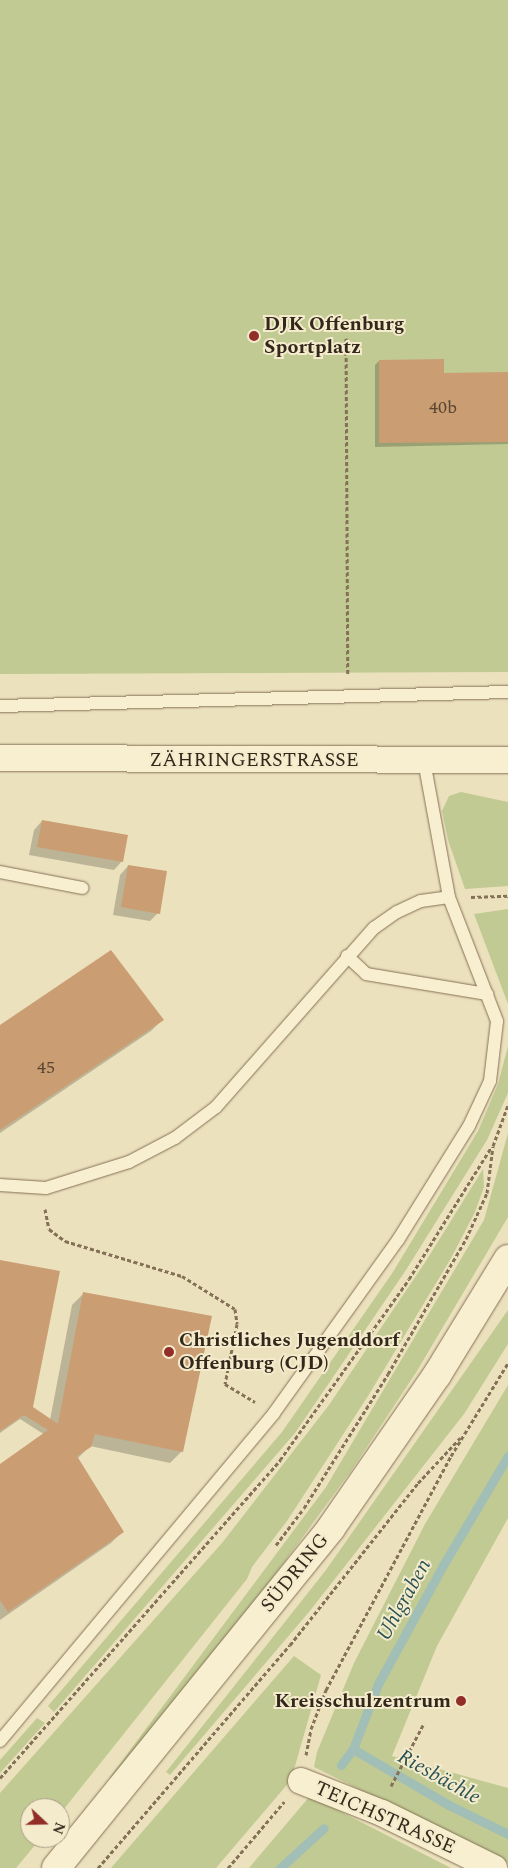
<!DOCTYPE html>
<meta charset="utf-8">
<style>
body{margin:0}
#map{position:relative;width:508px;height:1868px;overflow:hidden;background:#ece1bd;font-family:Spectral,serif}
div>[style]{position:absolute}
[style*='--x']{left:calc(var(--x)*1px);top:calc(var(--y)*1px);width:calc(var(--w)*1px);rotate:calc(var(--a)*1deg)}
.green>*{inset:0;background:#c0ca92}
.shadow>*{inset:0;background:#0003}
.stream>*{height:9px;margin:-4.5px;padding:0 4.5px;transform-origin:4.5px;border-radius:4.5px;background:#a1beb7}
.building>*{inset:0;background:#ca9d73}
.path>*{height:3px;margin-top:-1.5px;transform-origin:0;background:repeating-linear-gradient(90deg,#847157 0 4px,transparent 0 6.5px)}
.roads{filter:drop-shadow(0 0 1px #847157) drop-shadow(0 0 1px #847157)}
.lane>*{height:12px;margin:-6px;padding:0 6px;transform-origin:6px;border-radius:6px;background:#f8eed0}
.street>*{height:26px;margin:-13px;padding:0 13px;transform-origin:13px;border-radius:13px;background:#f8eed0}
.secondary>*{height:28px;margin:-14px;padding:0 14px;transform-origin:14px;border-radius:14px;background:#f8eed0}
.dots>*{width:14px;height:14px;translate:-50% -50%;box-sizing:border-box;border:2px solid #f4ebcc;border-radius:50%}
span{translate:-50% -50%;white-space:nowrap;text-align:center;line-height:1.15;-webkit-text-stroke:4px #f4ebcc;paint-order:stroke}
.number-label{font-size:18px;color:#594531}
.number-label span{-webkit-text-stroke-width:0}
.poi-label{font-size:20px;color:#33281b;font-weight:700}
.left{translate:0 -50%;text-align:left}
.right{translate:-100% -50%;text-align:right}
.street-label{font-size:20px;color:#33281b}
.water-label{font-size:21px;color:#2b5353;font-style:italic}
.north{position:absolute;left:20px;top:1798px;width:50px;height:50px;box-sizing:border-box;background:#f4ebcc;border:1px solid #a79d85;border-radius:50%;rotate:111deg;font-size:14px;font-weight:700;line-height:20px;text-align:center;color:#33281b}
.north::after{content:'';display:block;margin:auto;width:18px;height:22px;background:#922e28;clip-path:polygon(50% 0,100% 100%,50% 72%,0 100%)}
</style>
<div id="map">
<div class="green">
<div style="clip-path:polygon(0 0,508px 0,508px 672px,0 674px)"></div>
<div style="clip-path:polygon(461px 792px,508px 802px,508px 886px,465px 889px,448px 840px,442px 811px,449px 796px)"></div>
<div style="clip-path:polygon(508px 909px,508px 1004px,474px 914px)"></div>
<div style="clip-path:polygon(508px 1046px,508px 1093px,487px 1140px,406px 1270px,295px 1433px,54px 1712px,48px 1706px,282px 1432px,393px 1272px,478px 1131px,498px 1084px)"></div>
<div style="clip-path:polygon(508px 1133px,508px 1217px,417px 1371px,351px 1471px,269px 1583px,115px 1779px,110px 1777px,326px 1487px,484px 1220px)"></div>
<div style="clip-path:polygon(483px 1169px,484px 1187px,475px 1212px,450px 1260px,368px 1396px,287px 1521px,252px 1567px,247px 1579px,60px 1814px,60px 1808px,30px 1808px,30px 1838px,41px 1838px,16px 1868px,0 1868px,0 1793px,222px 1543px,329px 1405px,426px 1261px)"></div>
<div style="clip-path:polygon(508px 1310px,508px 1344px,464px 1414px,309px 1612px,170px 1775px,166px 1772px,326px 1570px)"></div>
<div style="clip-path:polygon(508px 1385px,508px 1518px,437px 1646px,392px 1756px,508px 1788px,508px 1863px,314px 1767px,317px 1752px,354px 1663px,425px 1524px)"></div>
<div style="clip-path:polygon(294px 1656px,321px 1675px,291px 1780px,216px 1868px,111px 1868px)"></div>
<div style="clip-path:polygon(37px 1718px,45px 1723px,0 1773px,0 1760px)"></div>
<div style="clip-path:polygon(310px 1796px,451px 1868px,249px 1868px)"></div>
</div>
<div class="shadow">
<div style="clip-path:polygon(379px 361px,443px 374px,508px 374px,508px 444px,375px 447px,375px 365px)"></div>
<div style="clip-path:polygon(42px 821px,122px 861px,114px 870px,29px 855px,34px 830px)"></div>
<div style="clip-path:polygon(128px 866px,158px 913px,150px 921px,113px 915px,120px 875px)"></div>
<div style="clip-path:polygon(162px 1020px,151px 1031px,0 1133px,0 1027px)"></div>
<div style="clip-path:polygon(0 1261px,32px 1408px,50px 1420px,72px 1305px,83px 1294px,182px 1451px,170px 1463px,90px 1446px,77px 1459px,122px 1532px,111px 1543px,0 1620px,0 1465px,45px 1435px,20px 1419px,0 1433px)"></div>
</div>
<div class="stream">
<div style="--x:353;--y:1749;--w:111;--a:30.3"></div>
<div style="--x:449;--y:1805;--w:66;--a:26.2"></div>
<div style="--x:341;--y:1765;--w:20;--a:-53"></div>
<div style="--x:353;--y:1749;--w:70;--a:-69"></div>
<div style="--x:378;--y:1684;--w:133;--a:-61.3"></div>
<div style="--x:442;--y:1567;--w:129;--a:-59.3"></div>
<div style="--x:280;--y:1868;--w:59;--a:-42.3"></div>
</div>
<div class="building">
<div style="clip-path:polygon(444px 359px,444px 373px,508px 372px,508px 442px,379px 443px,379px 360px)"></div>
<div style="clip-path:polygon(42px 820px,128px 835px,123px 862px,37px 847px)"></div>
<div style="clip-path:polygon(128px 865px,167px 871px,160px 914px,121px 907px)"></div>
<div style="clip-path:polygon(111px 950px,164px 1020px,0 1130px,0 1025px)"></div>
<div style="clip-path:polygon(0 1260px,60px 1271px,33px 1407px,58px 1424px,83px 1292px,212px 1316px,183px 1452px,95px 1434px,91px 1447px,77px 1456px,124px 1532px,8px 1612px,0 1600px,0 1464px,48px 1430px,24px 1415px,0 1431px)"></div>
</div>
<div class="path">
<div style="--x:346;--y:338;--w:337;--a:89.7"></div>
<div style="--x:471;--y:897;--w:37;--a:-2"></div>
<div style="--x:45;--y:1209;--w:20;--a:79"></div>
<div style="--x:49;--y:1229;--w:20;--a:37"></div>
<div style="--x:65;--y:1241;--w:122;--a:16.7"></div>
<div style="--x:182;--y:1276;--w:62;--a:31.9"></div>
<div style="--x:235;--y:1309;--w:15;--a:82"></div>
<div style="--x:237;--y:1324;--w:61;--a:101.3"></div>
<div style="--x:225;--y:1384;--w:35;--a:31"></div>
<div style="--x:276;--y:1545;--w:46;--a:-52.9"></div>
<div style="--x:304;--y:1508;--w:158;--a:-57.9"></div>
<div style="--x:388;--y:1374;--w:156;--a:-60"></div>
<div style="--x:466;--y:1239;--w:51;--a:-65.5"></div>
<div style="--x:487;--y:1193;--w:47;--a:-82.7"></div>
<div style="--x:493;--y:1146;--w:44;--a:-69.9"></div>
<div style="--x:306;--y:1755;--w:26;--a:-79"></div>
<div style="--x:311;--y:1729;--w:42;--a:-69"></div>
<div style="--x:326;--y:1690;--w:265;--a:-61.9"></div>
<div style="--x:451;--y:1456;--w:109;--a:-58.5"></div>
<div style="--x:0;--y:1778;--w:424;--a:-48.6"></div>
<div style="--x:280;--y:1460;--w:222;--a:-54.5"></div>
<div style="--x:409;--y:1279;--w:155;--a:-58"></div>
<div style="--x:391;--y:1786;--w:69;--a:-62.3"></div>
<div style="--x:98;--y:1868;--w:294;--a:-49.3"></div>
<div style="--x:290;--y:1645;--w:206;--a:-51.7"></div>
<div style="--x:418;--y:1483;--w:62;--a:-47"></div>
<div style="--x:228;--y:1868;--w:87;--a:-49.7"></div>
</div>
<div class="roads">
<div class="lane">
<div style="--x:0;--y:706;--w:508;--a:-1.58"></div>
<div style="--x:0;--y:872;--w:84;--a:11"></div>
<div style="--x:347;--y:956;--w:26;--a:43"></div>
<div style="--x:366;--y:974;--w:123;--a:9.4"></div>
<div style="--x:0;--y:1185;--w:46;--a:3.7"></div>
<div style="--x:46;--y:1188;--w:87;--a:-17.4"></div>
<div style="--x:129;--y:1162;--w:52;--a:-27.6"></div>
<div style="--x:175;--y:1138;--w:51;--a:-37.1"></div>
<div style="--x:216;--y:1107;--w:239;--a:-48.6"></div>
<div style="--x:374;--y:928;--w:28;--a:-35"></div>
<div style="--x:397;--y:912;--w:26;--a:-25"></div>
<div style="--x:421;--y:901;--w:28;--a:-8"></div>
<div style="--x:0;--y:1741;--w:427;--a:-50.1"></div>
<div style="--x:274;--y:1413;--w:213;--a:-54.4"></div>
<div style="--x:398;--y:1240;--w:134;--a:-58.1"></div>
<div style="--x:469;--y:1126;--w:50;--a:-65"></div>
<div style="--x:490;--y:1081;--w:60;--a:-83.3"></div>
<div style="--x:497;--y:1021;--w:133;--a:-111.2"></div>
<div style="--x:449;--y:897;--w:138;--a:-100.4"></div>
</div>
<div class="street">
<div style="--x:0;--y:758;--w:508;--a:0.23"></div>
<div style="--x:301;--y:1781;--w:87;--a:21.6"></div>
<div style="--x:382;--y:1813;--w:125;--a:26.2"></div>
</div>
<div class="secondary">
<div style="--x:56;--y:1868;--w:437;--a:-51"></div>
<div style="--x:331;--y:1528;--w:186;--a:-55.3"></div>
<div style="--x:437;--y:1375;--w:136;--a:-58.5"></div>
</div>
</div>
<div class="dots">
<div style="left:254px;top:336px;background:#922e28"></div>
<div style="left:169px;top:1352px;background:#922e28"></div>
<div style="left:461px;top:1701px;background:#922e28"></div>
</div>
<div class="number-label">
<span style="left:443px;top:408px">40b</span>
<span style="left:46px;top:1068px">45</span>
</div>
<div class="poi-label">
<span class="left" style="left:264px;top:336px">DJK Offenburg<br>Sportplatz</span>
<span class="left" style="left:179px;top:1352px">Christliches Jugenddorf<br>Offenburg (CJD)</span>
<span class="right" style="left:451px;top:1701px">Kreisschulzentrum</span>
</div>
<div class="street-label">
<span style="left:254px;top:760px">ZÄHRINGERSTRASSE</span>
<span style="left:295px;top:1573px;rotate:-51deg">SÜDRING</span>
<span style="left:385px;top:1818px;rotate:24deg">TEICHSTRASSE</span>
</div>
<div class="water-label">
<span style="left:404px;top:1600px;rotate:-61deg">Uhlgraben</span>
<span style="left:439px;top:1777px;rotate:29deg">Riesbächle</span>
</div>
<div class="north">N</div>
</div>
